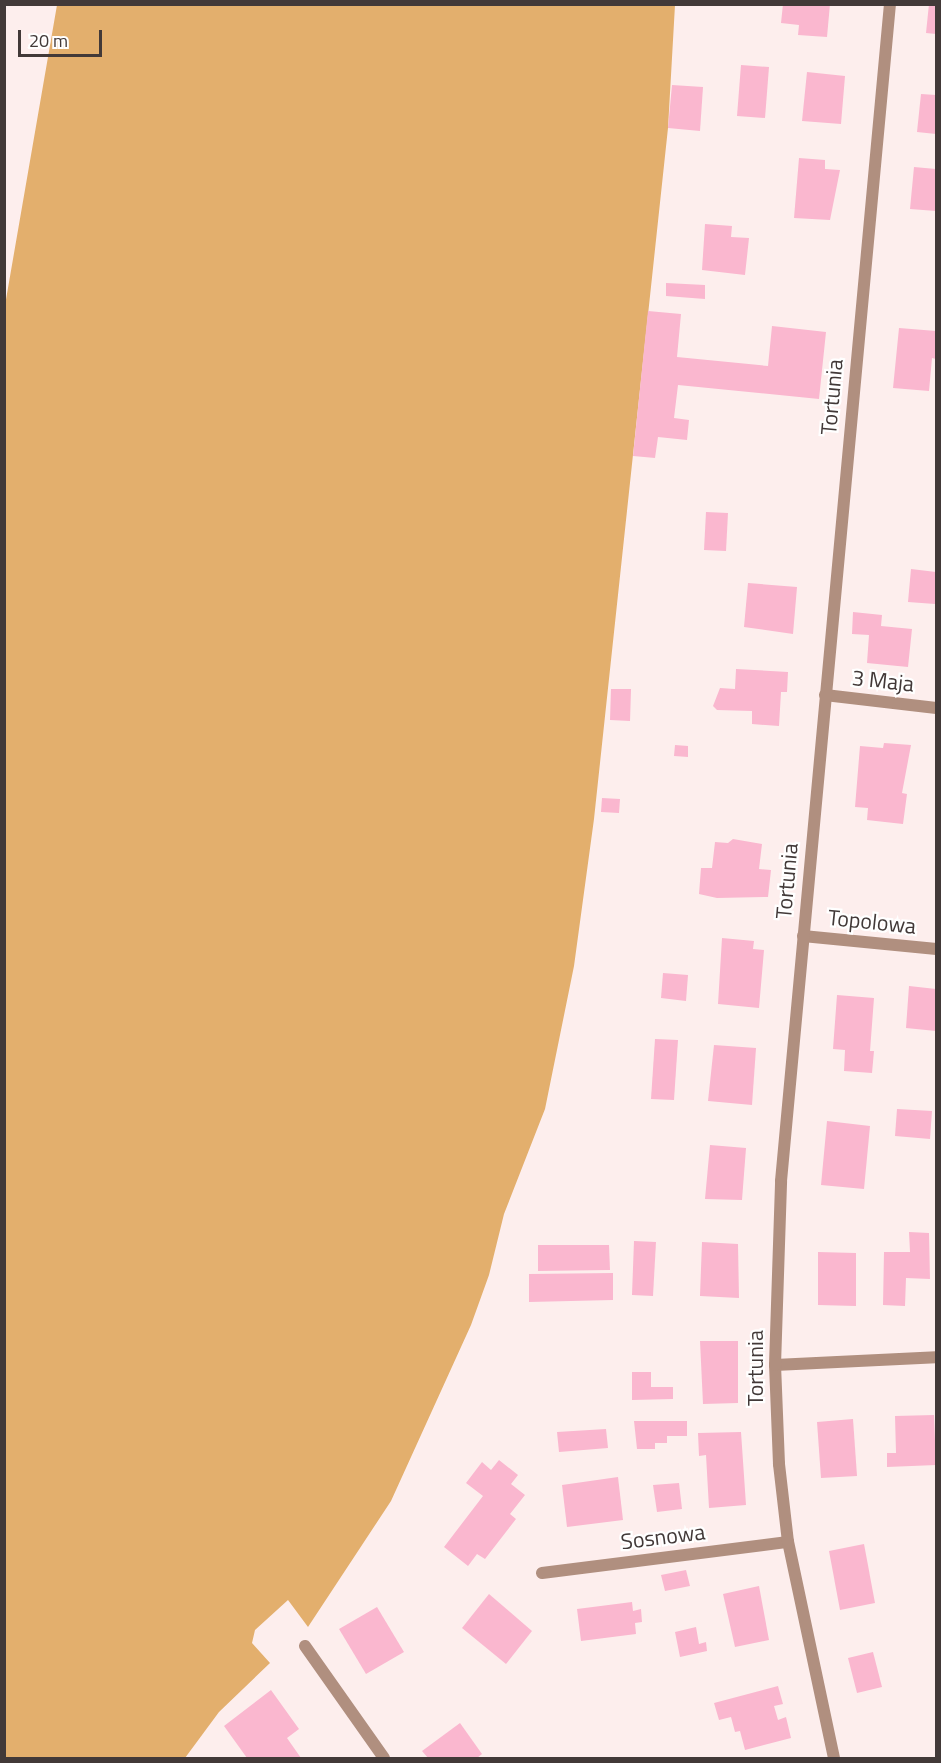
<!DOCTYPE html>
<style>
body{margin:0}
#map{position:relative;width:941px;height:1763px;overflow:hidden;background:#fdeeed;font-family:"Titillium Web",sans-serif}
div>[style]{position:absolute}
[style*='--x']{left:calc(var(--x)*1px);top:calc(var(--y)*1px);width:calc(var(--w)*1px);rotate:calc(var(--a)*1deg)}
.forest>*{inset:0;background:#e3af6d}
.building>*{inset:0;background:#fab7cf}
.street>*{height:12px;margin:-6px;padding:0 6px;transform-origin:6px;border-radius:6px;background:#b08f7f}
span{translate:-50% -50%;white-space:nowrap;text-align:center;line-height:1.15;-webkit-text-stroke:4.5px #fff;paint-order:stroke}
.street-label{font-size:22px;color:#423938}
.frame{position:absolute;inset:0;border:6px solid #423938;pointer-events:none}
.scale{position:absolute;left:18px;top:30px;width:84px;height:27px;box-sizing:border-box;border:3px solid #423938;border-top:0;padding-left:8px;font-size:18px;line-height:21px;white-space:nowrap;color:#423938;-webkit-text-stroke:4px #fff;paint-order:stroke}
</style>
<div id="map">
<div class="forest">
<div style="clip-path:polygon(57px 5px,675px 5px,668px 128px,594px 819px,574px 966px,545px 1109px,504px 1214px,489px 1275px,471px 1325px,391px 1501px,308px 1627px,288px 1600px,255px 1630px,252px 1643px,270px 1663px,219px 1712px,185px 1758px,5px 1758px,4px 311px)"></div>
</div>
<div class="building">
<div style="clip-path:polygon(783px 4px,830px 4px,827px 37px,798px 35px,799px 25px,781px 23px)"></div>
<div style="clip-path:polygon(929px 4px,936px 4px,936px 34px,926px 33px)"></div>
<div style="clip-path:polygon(741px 65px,769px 67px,765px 118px,737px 116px)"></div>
<div style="clip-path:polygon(807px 72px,845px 76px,841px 124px,802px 121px)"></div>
<div style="clip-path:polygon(672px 85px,703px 87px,700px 131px,668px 128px)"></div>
<div style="clip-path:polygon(921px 94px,936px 95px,936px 134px,917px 132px)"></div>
<div style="clip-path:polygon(799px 158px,825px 160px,825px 169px,840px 170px,830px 220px,794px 218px)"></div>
<div style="clip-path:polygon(914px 167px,936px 169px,936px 211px,910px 209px)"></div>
<div style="clip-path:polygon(705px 224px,732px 226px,731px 237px,749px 238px,745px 275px,702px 270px)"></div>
<div style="clip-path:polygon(666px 283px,705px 285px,705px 299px,666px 296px)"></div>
<div style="clip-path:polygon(648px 311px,681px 314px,677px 357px,768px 366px,772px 326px,826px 332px,819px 399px,678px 385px,674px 418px,689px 420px,687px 440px,658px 437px,655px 458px,633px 456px)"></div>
<div style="clip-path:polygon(899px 328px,936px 331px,936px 359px,932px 358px,929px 391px,893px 388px)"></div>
<div style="clip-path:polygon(706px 512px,728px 513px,726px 551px,704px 550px)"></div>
<div style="clip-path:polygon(911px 569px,936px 572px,935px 604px,908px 602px)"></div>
<div style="clip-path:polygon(748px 583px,797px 587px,793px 634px,744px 627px)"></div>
<div style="clip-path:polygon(853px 612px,882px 615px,881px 626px,912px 629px,908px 667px,867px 663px,869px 635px,852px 634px)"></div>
<div style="clip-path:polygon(736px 669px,788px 672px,787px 692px,781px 692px,779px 726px,752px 724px,752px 711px,717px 710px,713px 706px,720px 688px,735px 689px)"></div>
<div style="clip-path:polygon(611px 689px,631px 689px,630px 721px,610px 720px)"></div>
<div style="clip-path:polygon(884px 743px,911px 745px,902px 793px,907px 794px,903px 824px,867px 820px,868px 808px,855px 807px,860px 746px,883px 748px)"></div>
<div style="clip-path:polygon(675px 745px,688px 746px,688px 757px,674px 756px)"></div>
<div style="clip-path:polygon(602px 798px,620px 799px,619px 813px,601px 812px)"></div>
<div style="clip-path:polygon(733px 839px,762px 844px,759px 869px,771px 870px,768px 897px,717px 898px,699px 894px,701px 868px,712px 868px,715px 842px,728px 843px)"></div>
<div style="clip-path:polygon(722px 938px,754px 941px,753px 949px,764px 950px,759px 1008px,718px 1004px)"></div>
<div style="clip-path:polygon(663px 973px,688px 975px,686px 1001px,661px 998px)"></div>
<div style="clip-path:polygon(909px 986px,936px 989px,936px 1031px,906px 1028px)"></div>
<div style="clip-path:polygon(837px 995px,874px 998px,870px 1051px,874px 1051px,872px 1073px,844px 1071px,845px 1050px,833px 1049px)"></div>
<div style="clip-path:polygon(655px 1039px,678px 1040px,674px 1100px,651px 1099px)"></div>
<div style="clip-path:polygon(714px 1045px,756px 1048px,752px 1105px,708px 1101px)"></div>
<div style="clip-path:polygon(897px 1109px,932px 1111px,930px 1139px,895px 1136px)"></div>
<div style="clip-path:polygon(827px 1121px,870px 1126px,864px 1189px,821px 1185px)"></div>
<div style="clip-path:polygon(710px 1145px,746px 1148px,742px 1200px,705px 1199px)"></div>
<div style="clip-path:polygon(909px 1232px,929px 1233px,930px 1279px,906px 1278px,905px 1306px,883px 1305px,884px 1252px,910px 1252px)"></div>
<div style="clip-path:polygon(634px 1241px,656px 1242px,653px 1296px,632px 1295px)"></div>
<div style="clip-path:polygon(702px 1242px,738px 1244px,739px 1298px,700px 1296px)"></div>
<div style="clip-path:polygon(538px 1245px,609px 1245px,610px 1270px,538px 1271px)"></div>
<div style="clip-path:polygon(818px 1252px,856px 1253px,856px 1306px,818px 1305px)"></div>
<div style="clip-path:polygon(613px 1273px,613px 1300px,529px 1302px,529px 1274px)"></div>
<div style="clip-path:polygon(700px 1341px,738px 1341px,738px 1403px,703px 1404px)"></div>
<div style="clip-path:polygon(632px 1372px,651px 1372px,651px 1387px,673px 1387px,673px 1399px,632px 1400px)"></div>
<div style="clip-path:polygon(934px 1415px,936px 1465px,887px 1467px,887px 1453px,896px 1453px,895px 1416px)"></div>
<div style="clip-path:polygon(853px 1419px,857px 1476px,821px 1478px,817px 1422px)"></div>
<div style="clip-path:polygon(634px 1421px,687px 1421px,687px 1436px,667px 1436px,667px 1443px,655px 1443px,655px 1449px,637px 1449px)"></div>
<div style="clip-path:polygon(606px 1429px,608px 1448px,559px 1452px,557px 1432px)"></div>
<div style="clip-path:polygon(741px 1432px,746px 1505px,709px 1508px,706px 1455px,699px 1456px,698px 1433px)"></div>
<div style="clip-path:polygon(499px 1460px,518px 1475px,511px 1484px,525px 1495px,510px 1514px,516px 1519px,485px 1559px,477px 1554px,468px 1566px,444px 1547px,483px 1496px,466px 1483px,482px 1462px,491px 1470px)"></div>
<div style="clip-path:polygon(618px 1477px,623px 1520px,567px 1527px,562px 1485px)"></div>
<div style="clip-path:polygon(679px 1483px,682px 1509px,657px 1512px,653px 1485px)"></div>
<div style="clip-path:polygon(864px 1544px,875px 1603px,840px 1610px,829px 1551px)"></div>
<div style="clip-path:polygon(686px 1570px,690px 1586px,665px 1591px,661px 1575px)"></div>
<div style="clip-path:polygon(759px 1586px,769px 1640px,735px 1647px,723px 1594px)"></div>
<div style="clip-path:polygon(489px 1594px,532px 1631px,506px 1664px,462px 1628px)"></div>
<div style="clip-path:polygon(632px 1602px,633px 1611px,641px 1609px,642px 1622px,635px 1623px,636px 1634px,581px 1641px,577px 1609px)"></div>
<div style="clip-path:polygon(377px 1607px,404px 1652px,366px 1674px,339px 1629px)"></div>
<div style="clip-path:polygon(696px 1627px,699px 1644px,706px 1642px,707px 1651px,680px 1657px,675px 1632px)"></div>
<div style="clip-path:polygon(873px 1652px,882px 1687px,857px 1693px,848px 1658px)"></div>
<div style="clip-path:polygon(778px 1686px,783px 1704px,774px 1706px,778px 1720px,786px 1717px,791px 1738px,745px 1750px,740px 1731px,735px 1732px,731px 1717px,719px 1720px,714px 1703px)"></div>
<div style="clip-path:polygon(271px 1690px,299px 1729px,287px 1738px,301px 1758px,247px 1758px,224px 1726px)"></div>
<div style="clip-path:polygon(460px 1723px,482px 1754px,477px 1758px,428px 1758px,422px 1751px)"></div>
</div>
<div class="street">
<div style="--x:825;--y:695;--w:112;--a:6.7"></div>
<div style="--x:803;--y:936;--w:134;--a:5.6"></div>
<div style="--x:775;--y:1365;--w:161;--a:-2.8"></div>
<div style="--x:542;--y:1573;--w:248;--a:-7.2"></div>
<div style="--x:305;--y:1646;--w:137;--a:54.8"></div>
<div style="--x:834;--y:1758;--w:221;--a:-102"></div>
<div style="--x:788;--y:1542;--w:79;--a:-96.6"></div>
<div style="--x:779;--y:1464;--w:99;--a:-92.3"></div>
<div style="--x:775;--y:1365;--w:184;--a:-88.1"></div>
<div style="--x:781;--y:1181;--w:1182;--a:-84.71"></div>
</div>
<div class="street-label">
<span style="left:832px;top:397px;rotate:-85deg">Tortunia</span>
<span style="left:883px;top:681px;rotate:6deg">3 Maja</span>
<span style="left:787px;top:881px;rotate:-85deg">Tortunia</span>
<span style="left:872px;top:922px;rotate:6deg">Topolowa</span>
<span style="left:756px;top:1368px;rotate:-90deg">Tortunia</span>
<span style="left:663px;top:1537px;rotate:-7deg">Sosnowa</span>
</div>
<div class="frame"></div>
<div class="scale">20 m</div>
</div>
